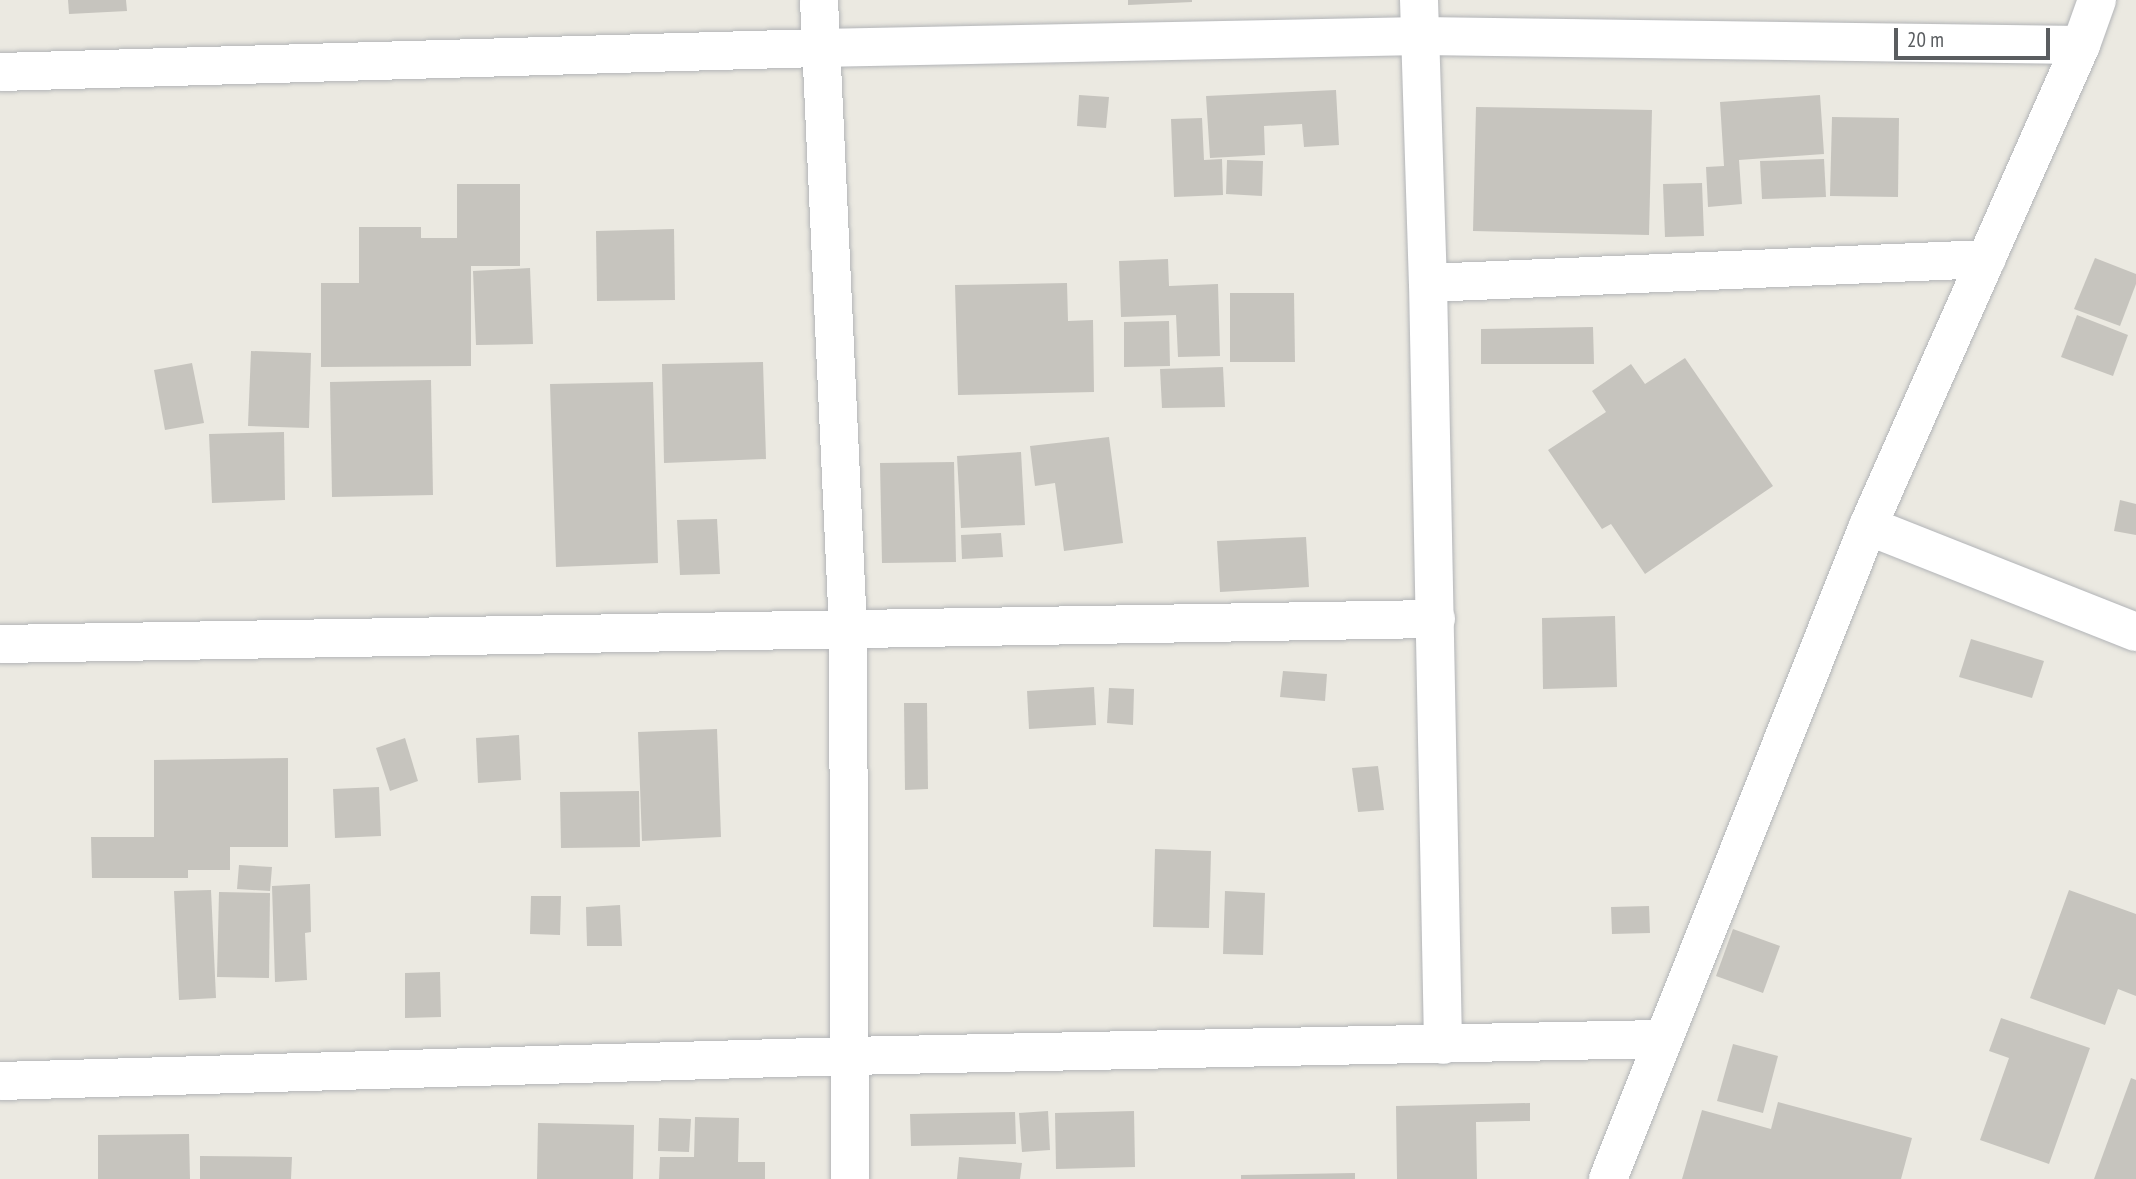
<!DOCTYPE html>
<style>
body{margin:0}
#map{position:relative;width:2136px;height:1179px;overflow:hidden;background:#ebe9e1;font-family:"PT Sans Narrow",sans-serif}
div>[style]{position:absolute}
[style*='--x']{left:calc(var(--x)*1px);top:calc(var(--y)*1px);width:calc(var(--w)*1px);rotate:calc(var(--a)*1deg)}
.building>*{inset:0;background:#c6c4be}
.roads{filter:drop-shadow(0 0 2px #b2b4b7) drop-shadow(0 0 2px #b2b4b7)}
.street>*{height:38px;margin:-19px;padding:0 19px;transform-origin:19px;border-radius:19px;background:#fff}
span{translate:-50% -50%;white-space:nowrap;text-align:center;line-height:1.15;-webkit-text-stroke:7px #fff;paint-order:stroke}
.scale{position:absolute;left:1894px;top:28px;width:156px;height:32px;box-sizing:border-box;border:4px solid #5a5d60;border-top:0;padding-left:9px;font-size:21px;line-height:24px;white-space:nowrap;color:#5a5d60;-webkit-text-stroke:5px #fff;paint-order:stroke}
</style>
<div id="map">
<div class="building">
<div style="clip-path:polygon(68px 0,126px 0,127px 11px,69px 14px)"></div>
<div style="clip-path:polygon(1128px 0,1192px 0,1192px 2px,1128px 5px)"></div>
<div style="clip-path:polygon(1336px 90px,1339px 145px,1304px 147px,1302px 124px,1264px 126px,1265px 155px,1210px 158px,1206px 96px)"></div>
<div style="clip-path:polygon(1079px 95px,1109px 97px,1106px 128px,1077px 126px)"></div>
<div style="clip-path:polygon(1820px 95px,1824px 154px,1739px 160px,1742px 204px,1708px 207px,1706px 167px,1724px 166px,1720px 102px)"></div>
<div style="clip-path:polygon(1476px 107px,1652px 110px,1649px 235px,1473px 231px)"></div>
<div style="clip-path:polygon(1832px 117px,1899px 118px,1898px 197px,1830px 196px)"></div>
<div style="clip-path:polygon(1202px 118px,1204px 160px,1222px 159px,1223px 195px,1174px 197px,1171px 119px)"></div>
<div style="clip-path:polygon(1824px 159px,1826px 197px,1762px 199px,1760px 161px)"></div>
<div style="clip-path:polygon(1227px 160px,1263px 161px,1262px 196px,1226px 194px)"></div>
<div style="clip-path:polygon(1702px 183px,1704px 236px,1665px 237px,1663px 184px)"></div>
<div style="clip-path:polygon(457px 184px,520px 184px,520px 266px,471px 266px,471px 366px,321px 367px,321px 283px,359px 283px,359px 227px,421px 227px,421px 238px,457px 238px)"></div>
<div style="clip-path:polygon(674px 229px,675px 300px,597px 301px,596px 231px)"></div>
<div style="clip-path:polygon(2095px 258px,2136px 274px,2136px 284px,2120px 326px,2074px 309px)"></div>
<div style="clip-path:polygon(1168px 259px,1169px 286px,1218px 284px,1220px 356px,1178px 357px,1176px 315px,1121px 317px,1119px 261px)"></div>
<div style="clip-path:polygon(530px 268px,533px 344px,476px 345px,473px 271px)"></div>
<div style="clip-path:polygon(1067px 283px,1068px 321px,1093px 320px,1094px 392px,958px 395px,955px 285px)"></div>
<div style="clip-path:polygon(1230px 293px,1294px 293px,1295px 362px,1230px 362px)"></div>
<div style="clip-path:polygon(2077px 315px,2128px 335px,2113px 376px,2061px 357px)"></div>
<div style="clip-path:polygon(1169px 321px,1170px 366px,1124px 367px,1124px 322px)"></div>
<div style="clip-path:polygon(1593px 327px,1594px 364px,1481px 364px,1481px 329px)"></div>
<div style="clip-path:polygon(251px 351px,311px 353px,309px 428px,248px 426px)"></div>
<div style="clip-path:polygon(1685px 358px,1773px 486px,1645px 574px,1611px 524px,1602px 529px,1548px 450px,1606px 412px,1592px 391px,1631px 364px,1645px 384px)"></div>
<div style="clip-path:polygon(763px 362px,766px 459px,664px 463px,662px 364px)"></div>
<div style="clip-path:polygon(192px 363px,204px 423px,165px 430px,154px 370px)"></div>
<div style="clip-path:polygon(1223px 367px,1225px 407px,1162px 408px,1160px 369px)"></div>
<div style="clip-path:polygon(431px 380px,433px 495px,332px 497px,330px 382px)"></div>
<div style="clip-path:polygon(653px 382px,658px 563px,556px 567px,550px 384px)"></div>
<div style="clip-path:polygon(284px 432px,285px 500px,212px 503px,209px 434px)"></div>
<div style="clip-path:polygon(1109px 437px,1123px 543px,1064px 551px,1055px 483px,1035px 486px,1030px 446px)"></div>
<div style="clip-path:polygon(1021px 452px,1025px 525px,961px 528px,957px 456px)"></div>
<div style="clip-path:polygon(954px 462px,956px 562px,882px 563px,880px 463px)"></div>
<div style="clip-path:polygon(2120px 500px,2136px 504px,2136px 535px,2114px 531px)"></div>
<div style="clip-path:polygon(717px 519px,720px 574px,680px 575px,677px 520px)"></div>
<div style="clip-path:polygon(1001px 533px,1003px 557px,962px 559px,961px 535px)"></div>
<div style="clip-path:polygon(1306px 537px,1309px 587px,1220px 592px,1217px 541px)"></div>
<div style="clip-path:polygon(1615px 616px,1617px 687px,1543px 689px,1542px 618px)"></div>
<div style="clip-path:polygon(1971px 639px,2044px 661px,2032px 698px,1959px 677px)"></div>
<div style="clip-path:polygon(1283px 671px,1327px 674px,1325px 701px,1280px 697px)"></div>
<div style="clip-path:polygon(1094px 687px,1096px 725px,1029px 729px,1027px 691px)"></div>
<div style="clip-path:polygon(1109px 688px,1134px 689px,1133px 725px,1107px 723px)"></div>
<div style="clip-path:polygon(904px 703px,927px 703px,928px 789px,905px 790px)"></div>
<div style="clip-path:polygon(717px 729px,721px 837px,642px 841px,638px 732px)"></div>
<div style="clip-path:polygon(519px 735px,521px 780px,478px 783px,476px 738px)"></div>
<div style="clip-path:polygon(405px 738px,418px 781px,390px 791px,376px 748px)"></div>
<div style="clip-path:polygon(288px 758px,288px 847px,230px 847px,230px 870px,188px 870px,188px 878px,92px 878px,91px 837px,154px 837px,154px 760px)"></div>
<div style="clip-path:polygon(1378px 766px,1384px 810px,1358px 812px,1352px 768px)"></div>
<div style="clip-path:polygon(379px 787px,381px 836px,335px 838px,333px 789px)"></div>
<div style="clip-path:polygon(639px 791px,640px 847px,561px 848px,560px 792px)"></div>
<div style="clip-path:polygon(1155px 849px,1211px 851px,1209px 928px,1153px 927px)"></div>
<div style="clip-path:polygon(239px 865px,272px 867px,270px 891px,237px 889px)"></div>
<div style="clip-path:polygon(310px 884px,311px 932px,305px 933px,307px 980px,275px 982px,272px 886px)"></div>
<div style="clip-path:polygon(211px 890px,216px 998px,179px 1000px,174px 891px)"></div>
<div style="clip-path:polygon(2069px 890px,2136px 914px,2136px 996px,2118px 989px,2105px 1025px,2030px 998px)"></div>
<div style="clip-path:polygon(1225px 891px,1265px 893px,1263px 955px,1223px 954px)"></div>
<div style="clip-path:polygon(219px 892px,270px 893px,269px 978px,217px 977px)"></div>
<div style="clip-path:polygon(531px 896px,561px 896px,560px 935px,530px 934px)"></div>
<div style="clip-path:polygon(620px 905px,622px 946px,587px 946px,586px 907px)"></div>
<div style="clip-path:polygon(1649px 906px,1650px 933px,1612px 934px,1611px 907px)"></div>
<div style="clip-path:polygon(1733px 929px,1780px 946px,1763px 993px,1716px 976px)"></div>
<div style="clip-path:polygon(440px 972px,441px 1017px,405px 1018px,405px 973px)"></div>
<div style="clip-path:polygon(2001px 1018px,2090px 1048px,2049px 1164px,1980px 1140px,2009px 1058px,1989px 1051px)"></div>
<div style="clip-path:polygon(1733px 1044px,1778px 1056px,1763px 1113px,1717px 1101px)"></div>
<div style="clip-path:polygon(2131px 1078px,2136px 1080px,2136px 1179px,2094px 1179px)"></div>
<div style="clip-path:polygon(1778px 1102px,1912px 1138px,1901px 1179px,1682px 1179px,1702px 1110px,1771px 1129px)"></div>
<div style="clip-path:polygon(1530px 1103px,1530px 1121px,1476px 1122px,1477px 1179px,1397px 1179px,1396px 1106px)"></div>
<div style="clip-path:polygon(1048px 1111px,1050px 1150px,1022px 1152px,1019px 1113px)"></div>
<div style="clip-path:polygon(1134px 1111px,1135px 1167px,1056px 1169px,1055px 1113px)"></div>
<div style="clip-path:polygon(1015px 1112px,1016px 1144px,911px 1146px,910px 1114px)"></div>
<div style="clip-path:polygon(695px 1117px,739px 1118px,738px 1162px,765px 1162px,765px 1179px,659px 1179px,660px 1157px,694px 1157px)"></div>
<div style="clip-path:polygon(659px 1118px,691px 1119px,689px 1152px,658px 1151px)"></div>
<div style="clip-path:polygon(538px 1123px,634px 1125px,633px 1179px,537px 1179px)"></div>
<div style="clip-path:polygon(189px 1134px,190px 1179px,98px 1179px,98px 1135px)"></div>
<div style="clip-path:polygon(200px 1156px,292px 1157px,291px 1179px,200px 1179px)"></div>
<div style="clip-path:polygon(959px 1157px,1022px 1163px,1020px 1179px,957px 1179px)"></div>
<div style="clip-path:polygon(1355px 1173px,1355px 1179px,1241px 1179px,1241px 1175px)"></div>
</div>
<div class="roads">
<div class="street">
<div style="--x:819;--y:0;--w:631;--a:87.36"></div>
<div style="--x:848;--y:630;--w:549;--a:89.79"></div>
<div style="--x:1419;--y:0;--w:283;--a:88.2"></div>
<div style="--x:1428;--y:283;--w:762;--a:88.87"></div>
<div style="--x:0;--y:72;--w:819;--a:-1.68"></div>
<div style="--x:819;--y:48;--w:602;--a:-1.14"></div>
<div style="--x:1421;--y:36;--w:660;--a:0.78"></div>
<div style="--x:1428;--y:283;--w:559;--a:-2.46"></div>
<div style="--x:1868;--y:526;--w:288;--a:21.6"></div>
<div style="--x:0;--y:644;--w:1436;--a:-1"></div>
<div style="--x:0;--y:1081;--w:848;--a:-1.69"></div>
<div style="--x:848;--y:1056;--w:814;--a:-1.2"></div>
<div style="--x:1608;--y:1179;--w:703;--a:-68.29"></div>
<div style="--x:1868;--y:526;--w:526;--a:-66.11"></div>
<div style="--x:2081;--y:45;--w:48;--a:-70.4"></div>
</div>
</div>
<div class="scale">20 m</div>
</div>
